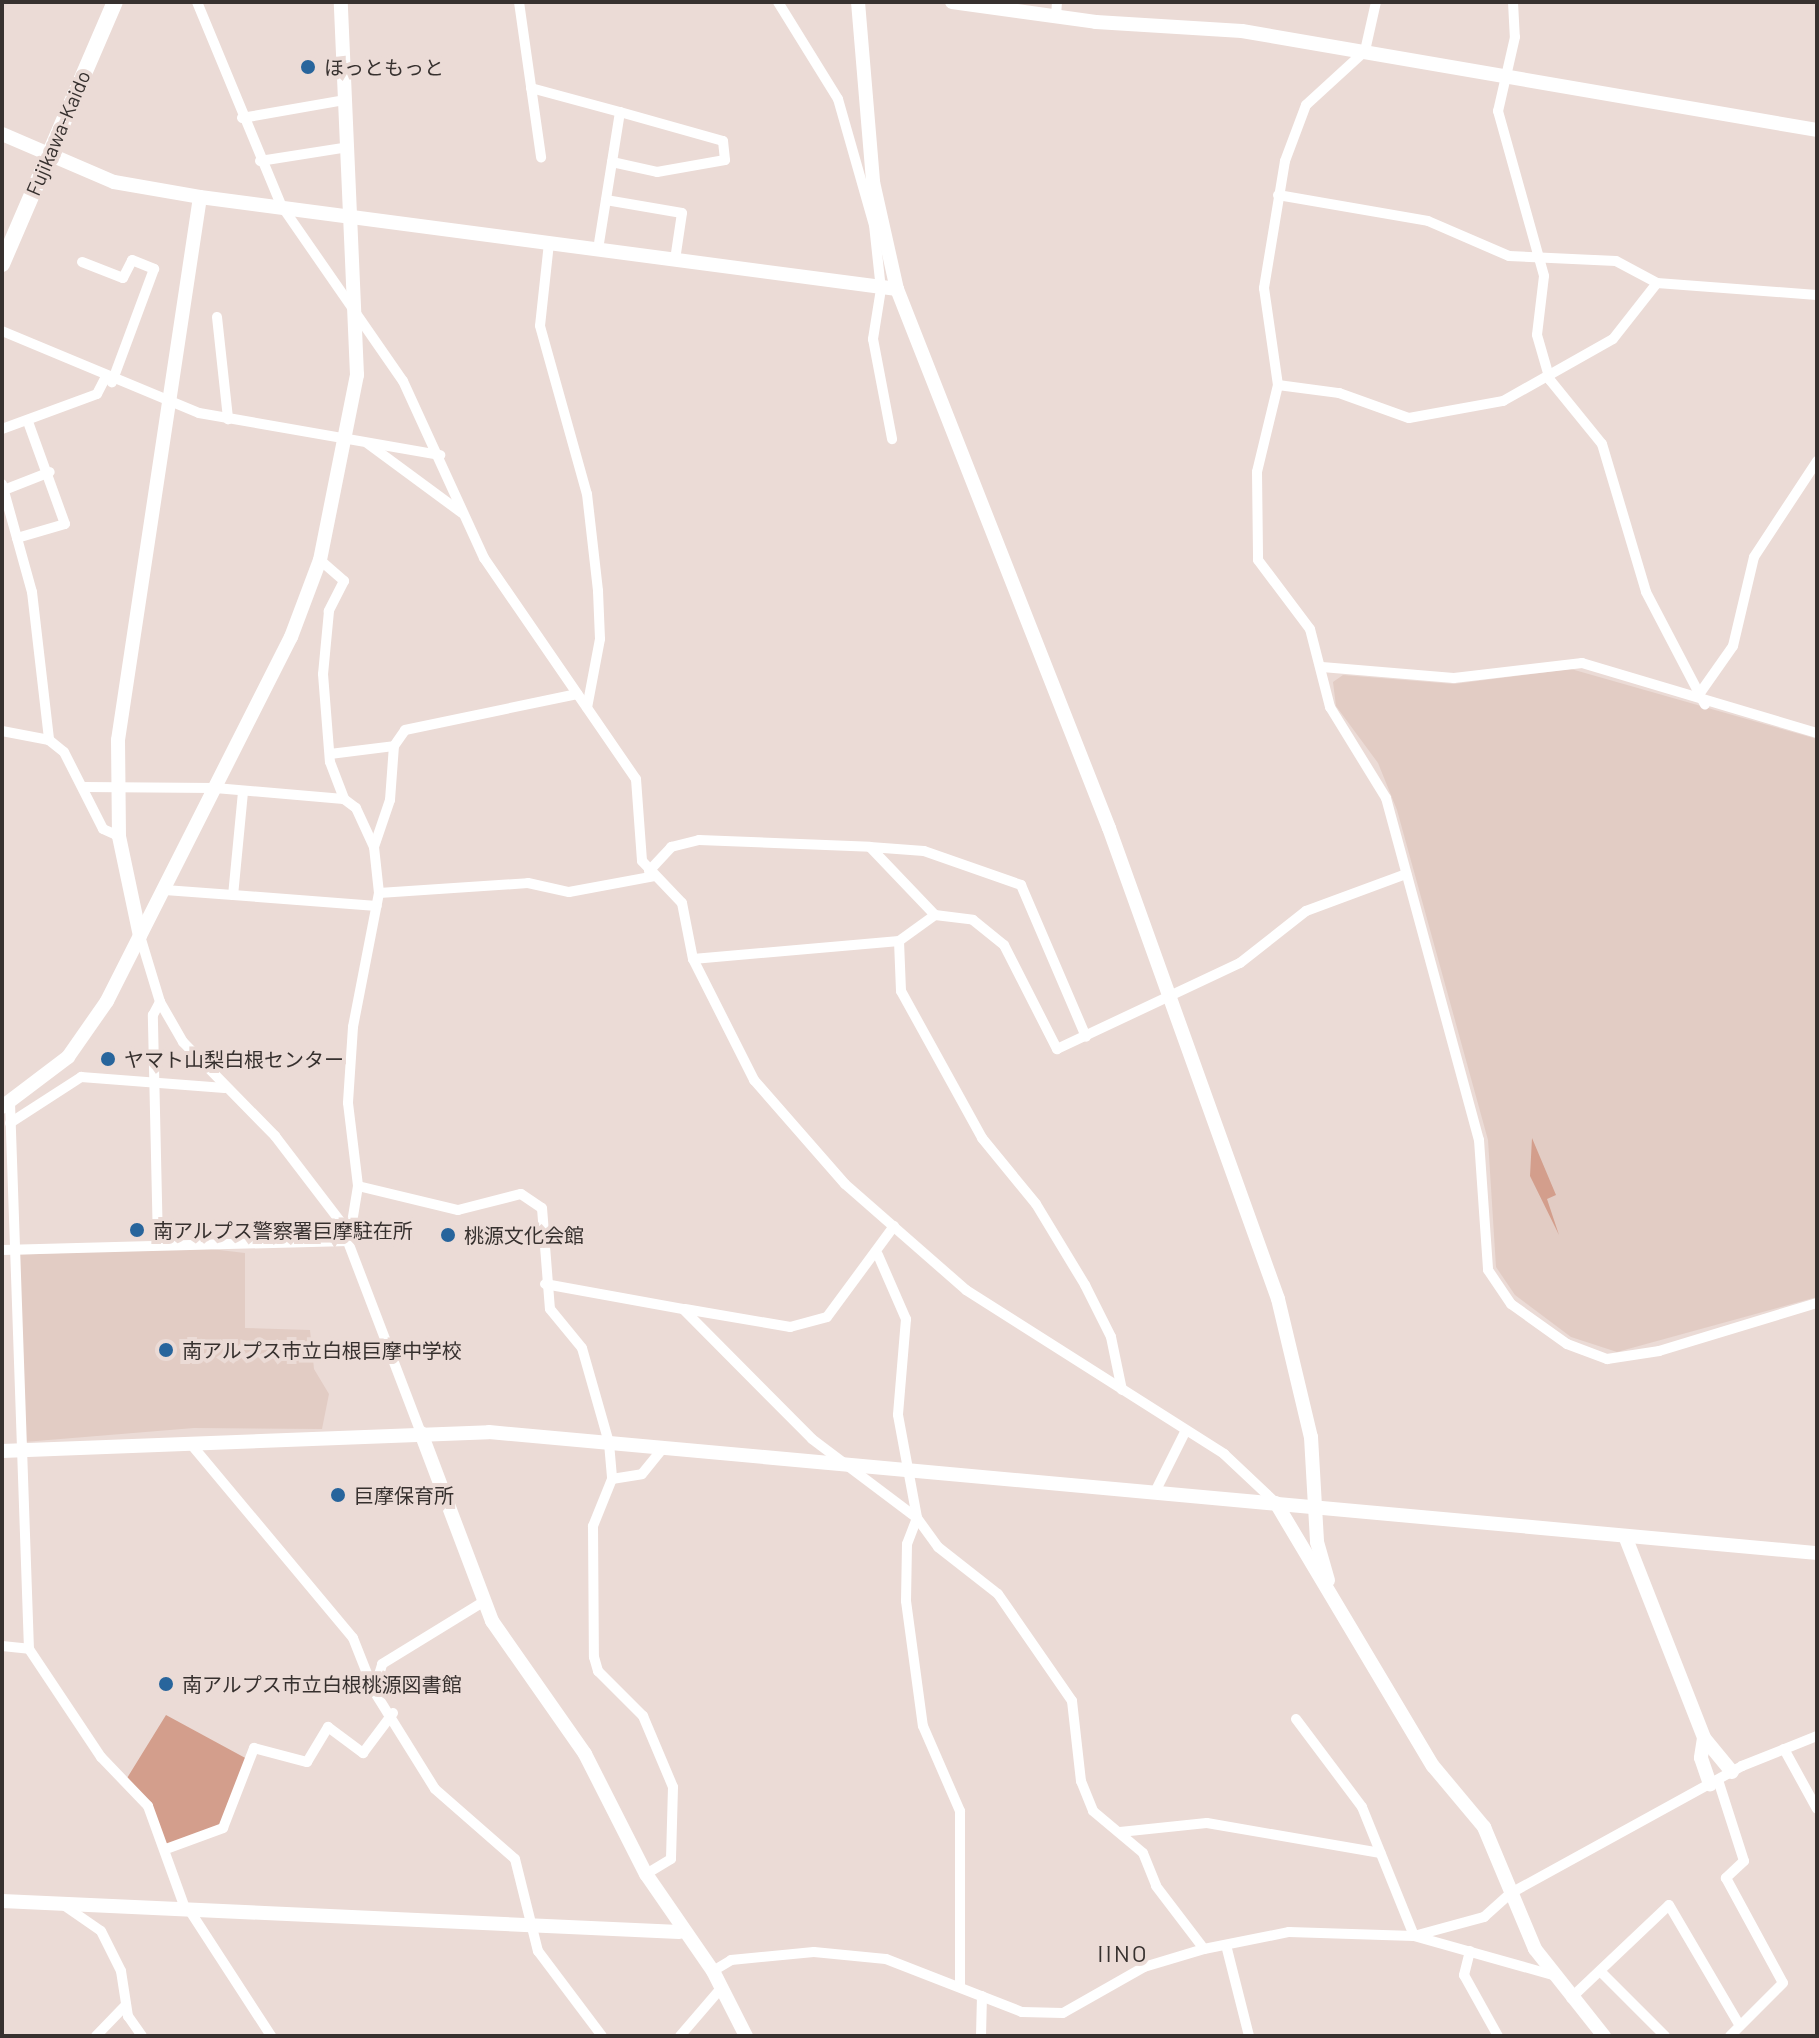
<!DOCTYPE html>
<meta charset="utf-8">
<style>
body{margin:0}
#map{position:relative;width:1819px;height:2038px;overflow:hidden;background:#ebdbd6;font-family:Barlow,"Noto Sans JP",sans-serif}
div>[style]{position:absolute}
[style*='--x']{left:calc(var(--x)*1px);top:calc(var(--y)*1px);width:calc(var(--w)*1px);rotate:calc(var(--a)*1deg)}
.built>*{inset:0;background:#e2ccc4}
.green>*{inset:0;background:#d39e8c}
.street>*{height:10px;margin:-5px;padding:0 5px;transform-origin:5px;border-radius:5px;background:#fff}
.secondary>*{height:14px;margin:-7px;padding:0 7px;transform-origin:7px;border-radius:7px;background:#fff}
.primary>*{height:16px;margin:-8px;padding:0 8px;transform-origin:8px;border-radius:8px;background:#fff}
.dots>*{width:22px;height:22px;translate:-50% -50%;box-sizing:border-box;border:4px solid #ebdbd6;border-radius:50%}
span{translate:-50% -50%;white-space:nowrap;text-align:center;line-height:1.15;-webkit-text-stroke:8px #ebdbd6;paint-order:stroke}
.poi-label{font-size:20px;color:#37312f}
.left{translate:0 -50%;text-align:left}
.street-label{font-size:20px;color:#37312f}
.quarter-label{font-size:24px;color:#37312f;letter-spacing:2px}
.frame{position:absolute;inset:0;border:4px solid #37312f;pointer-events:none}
</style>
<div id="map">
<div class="built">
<div style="clip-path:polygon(1571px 669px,1817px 739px,1817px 1297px,1617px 1352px,1571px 1337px,1515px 1295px,1496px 1267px,1488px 1140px,1397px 810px,1378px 763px,1336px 706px,1333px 682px,1343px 675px,1454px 684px)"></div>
<div style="clip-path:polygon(194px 1247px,245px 1253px,245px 1328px,310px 1330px,314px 1369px,329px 1394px,322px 1429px,194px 1428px,24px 1442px,17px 1255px)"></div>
</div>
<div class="green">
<div style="clip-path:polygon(1532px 1138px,1556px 1195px,1547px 1199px,1559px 1235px,1530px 1176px)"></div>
<div style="clip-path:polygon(166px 1715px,249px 1760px,223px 1828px,166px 1849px,148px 1806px,124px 1783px)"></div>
</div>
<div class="street">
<div style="--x:197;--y:2;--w:220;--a:67.5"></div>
<div style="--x:281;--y:205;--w:214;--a:55.3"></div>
<div style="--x:403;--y:381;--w:195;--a:65.4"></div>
<div style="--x:484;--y:558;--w:268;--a:55.5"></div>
<div style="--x:636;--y:779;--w:82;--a:85.8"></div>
<div style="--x:642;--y:861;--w:58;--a:46.4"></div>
<div style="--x:682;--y:903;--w:57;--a:78.9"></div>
<div style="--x:693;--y:959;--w:136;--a:63.2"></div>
<div style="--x:754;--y:1080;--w:138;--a:48.8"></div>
<div style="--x:845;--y:1184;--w:161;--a:41.2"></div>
<div style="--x:966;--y:1290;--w:306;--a:32.4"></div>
<div style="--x:1224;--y:1454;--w:71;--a:43.3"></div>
<div style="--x:519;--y:2;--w:157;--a:81.9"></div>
<div style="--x:778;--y:2;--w:114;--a:58.3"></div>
<div style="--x:838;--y:99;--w:131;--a:74.1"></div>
<div style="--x:874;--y:225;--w:64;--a:83.8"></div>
<div style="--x:881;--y:289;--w:51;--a:99.1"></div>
<div style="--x:873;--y:339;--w:102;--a:79.2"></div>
<div style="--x:1376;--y:2;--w:50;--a:102.7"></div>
<div style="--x:1365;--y:51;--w:80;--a:137.5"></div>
<div style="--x:1306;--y:105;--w:60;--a:110.6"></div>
<div style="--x:1285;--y:161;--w:129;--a:99.4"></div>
<div style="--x:1264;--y:288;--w:98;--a:81.8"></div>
<div style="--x:1278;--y:385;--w:89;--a:103.6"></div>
<div style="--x:1257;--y:472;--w:88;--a:89.3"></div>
<div style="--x:1258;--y:560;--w:86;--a:53"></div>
<div style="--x:1310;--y:629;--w:81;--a:75.6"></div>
<div style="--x:1330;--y:707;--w:107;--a:58.4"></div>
<div style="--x:1386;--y:798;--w:354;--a:74.8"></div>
<div style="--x:1479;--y:1140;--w:130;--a:86"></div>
<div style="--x:1488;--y:1270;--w:41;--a:55.9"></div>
<div style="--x:1511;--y:1304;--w:69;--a:35.5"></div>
<div style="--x:1567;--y:1344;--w:43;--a:20.6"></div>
<div style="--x:1607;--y:1359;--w:53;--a:-8.7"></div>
<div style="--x:1659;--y:1351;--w:165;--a:-16.9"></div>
<div style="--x:1513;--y:2;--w:35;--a:87"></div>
<div style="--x:1515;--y:37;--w:76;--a:102.9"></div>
<div style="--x:1498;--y:111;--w:171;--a:74.4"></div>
<div style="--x:1544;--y:276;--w:59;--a:96.8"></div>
<div style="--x:1537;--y:335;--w:47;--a:73.9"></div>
<div style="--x:1550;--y:380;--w:82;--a:50.9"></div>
<div style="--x:1602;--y:444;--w:154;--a:73.4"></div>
<div style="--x:1646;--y:592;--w:127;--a:62.4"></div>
<div style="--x:1056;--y:16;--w:14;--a:-86"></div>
<div style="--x:531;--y:88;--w:92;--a:15.1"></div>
<div style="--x:620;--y:112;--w:140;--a:99.1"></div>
<div style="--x:242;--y:118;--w:105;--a:-9.9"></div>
<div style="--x:260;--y:161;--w:89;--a:-9"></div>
<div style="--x:612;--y:162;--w:46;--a:12.5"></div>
<div style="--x:657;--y:172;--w:69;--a:-10"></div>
<div style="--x:725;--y:160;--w:19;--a:-96"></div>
<div style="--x:723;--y:141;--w:107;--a:-164.3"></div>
<div style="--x:1278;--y:195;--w:152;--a:9.8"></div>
<div style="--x:1428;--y:221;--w:88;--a:23.4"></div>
<div style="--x:1509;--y:256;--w:107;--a:2.7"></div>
<div style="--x:1616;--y:261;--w:47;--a:28.2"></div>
<div style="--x:1657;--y:283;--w:160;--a:4.3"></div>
<div style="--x:606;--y:200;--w:77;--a:9.7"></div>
<div style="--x:682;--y:213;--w:48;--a:98.5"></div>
<div style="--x:549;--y:243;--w:83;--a:96.2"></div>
<div style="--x:540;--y:326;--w:174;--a:74.4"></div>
<div style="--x:587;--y:494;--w:98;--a:83.5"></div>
<div style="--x:598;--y:591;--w:48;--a:87.6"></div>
<div style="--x:600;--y:639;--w:70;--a:100.7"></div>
<div style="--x:82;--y:262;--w:44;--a:21.3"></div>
<div style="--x:123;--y:278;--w:20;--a:-63"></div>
<div style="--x:132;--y:260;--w:24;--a:22"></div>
<div style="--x:154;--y:269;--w:121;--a:110.4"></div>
<div style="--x:217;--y:317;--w:103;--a:83.8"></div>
<div style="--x:2;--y:331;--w:213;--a:22.6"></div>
<div style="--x:199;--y:413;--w:245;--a:9.9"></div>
<div style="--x:1278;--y:385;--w:62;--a:7.5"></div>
<div style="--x:1339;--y:393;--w:74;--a:19.7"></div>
<div style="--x:1409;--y:418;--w:96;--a:-10.3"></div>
<div style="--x:1503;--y:401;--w:126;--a:-29.4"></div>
<div style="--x:1613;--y:339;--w:71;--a:-51.8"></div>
<div style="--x:2;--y:429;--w:101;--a:-20.2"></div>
<div style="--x:97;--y:394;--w:18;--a:-63"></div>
<div style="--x:367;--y:443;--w:118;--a:36.4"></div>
<div style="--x:2;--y:484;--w:112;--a:74.5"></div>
<div style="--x:32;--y:592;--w:149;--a:83.4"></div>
<div style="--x:4;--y:490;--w:49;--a:-21.4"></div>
<div style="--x:17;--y:538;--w:50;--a:-16.3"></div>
<div style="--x:65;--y:524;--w:109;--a:-109.9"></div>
<div style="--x:320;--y:560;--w:32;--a:41"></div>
<div style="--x:344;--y:581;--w:34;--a:117"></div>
<div style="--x:329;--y:611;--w:63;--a:95.4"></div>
<div style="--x:323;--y:674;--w:88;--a:85.5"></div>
<div style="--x:330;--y:762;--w:40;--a:69"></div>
<div style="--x:1322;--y:667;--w:132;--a:4.8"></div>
<div style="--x:1454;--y:678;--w:129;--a:-6.7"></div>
<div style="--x:1582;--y:663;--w:245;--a:16.6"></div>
<div style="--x:1700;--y:693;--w:57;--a:-54.9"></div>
<div style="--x:1733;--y:646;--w:91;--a:-76.7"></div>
<div style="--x:1754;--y:557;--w:115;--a:-56.7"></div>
<div style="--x:2;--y:731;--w:48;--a:10.8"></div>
<div style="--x:49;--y:740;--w:19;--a:39"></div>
<div style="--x:64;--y:752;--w:86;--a:63.1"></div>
<div style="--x:103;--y:829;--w:17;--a:24"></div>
<div style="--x:330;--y:754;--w:64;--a:-7.1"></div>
<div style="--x:394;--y:746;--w:19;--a:-55"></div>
<div style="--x:405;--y:730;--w:176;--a:-11.8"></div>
<div style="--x:84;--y:787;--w:131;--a:0.4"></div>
<div style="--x:215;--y:788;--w:129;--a:4.9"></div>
<div style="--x:344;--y:799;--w:15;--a:37"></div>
<div style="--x:356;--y:808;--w:43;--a:65.2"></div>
<div style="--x:374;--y:847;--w:46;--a:83.8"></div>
<div style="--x:379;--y:893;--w:136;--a:101"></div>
<div style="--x:353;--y:1027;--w:76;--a:93.8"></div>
<div style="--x:348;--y:1103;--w:84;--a:83.1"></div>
<div style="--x:358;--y:1186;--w:56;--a:99.3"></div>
<div style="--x:243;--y:792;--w:103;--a:95.5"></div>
<div style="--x:233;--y:895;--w:144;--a:4.4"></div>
<div style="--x:374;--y:847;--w:50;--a:-71.2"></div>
<div style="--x:390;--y:800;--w:54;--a:-85.8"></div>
<div style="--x:870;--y:847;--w:54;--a:4.2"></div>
<div style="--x:924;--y:851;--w:103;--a:19.3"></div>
<div style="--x:1021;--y:885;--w:165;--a:66.8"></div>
<div style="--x:649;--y:871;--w:33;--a:-47"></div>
<div style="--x:671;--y:847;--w:29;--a:-14"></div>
<div style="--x:699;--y:840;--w:171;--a:2.3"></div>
<div style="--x:870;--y:847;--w:94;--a:46.3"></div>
<div style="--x:935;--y:915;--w:38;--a:7"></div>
<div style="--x:973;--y:920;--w:40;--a:39"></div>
<div style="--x:1004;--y:945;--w:117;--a:63"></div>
<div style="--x:1057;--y:1049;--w:202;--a:-25.2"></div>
<div style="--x:1240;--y:963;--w:84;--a:-38.2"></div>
<div style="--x:1306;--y:911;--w:107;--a:-20.3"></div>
<div style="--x:165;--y:890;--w:68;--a:4.2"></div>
<div style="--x:379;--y:893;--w:149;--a:-3.8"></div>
<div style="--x:528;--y:883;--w:42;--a:12.4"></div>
<div style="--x:569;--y:892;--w:87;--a:-10.5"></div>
<div style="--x:140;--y:936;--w:69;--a:73.1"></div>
<div style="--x:160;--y:1002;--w:46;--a:60.1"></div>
<div style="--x:183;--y:1042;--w:132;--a:45.6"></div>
<div style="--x:275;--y:1136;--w:107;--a:52.6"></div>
<div style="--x:340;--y:1221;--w:227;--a:69.1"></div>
<div style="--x:899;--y:941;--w:50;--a:87.7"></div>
<div style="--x:901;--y:991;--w:168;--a:61.1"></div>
<div style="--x:982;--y:1138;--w:85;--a:50.7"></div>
<div style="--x:1036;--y:1204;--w:95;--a:58.8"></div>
<div style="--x:1085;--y:1285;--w:58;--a:63.4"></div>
<div style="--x:1111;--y:1337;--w:54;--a:78.3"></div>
<div style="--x:693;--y:959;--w:207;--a:-5"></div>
<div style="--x:899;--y:941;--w:44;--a:-35.8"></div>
<div style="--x:10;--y:1103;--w:546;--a:88.01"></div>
<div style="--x:29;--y:1649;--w:130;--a:56.3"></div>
<div style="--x:101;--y:1757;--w:68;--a:46.2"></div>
<div style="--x:148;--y:1806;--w:109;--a:70.1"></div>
<div style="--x:10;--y:1123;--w:85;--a:-32.9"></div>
<div style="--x:81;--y:1077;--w:144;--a:4.4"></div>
<div style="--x:358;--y:1186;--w:103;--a:13.5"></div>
<div style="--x:458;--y:1210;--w:65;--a:-14.3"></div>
<div style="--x:521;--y:1194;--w:25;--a:34"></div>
<div style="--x:542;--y:1208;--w:101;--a:85.5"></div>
<div style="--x:550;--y:1309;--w:50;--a:50.6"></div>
<div style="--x:582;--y:1348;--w:99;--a:74.1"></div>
<div style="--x:609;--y:1443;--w:36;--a:85"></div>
<div style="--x:612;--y:1479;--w:51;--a:112"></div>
<div style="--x:593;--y:1526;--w:131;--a:89.6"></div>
<div style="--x:594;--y:1657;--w:15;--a:74"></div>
<div style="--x:598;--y:1671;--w:64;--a:45"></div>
<div style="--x:643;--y:1716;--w:77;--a:67.1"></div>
<div style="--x:673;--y:1787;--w:72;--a:91.6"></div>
<div style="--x:671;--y:1859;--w:29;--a:149"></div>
<div style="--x:158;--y:1244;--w:229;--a:-91.3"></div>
<div style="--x:153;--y:1015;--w:15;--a:-62"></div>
<div style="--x:2;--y:1250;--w:347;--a:-1.5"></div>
<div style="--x:878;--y:1255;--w:70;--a:66.4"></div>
<div style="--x:906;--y:1319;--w:96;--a:94.8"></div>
<div style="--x:898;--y:1415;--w:105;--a:79.5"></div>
<div style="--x:917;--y:1518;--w:28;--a:111"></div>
<div style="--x:907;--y:1544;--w:57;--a:91"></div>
<div style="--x:906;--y:1601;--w:126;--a:82.3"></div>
<div style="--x:923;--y:1726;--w:93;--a:66.5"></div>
<div style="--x:960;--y:1811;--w:176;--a:90"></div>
<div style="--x:545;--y:1284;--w:140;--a:10.3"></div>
<div style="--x:683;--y:1309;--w:183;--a:45.2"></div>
<div style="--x:812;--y:1439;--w:131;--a:37"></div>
<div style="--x:917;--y:1518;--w:36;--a:54"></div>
<div style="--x:938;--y:1547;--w:76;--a:38.1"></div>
<div style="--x:998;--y:1594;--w:130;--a:55.3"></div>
<div style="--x:1072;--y:1701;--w:81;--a:83.6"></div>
<div style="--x:1081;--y:1781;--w:32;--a:68"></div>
<div style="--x:1093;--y:1811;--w:65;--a:40"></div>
<div style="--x:1143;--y:1853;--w:35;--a:68"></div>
<div style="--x:1156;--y:1886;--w:79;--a:52.7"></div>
<div style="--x:685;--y:1309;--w:107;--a:9.7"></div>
<div style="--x:790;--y:1327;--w:38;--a:-15"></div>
<div style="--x:827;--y:1317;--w:113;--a:-53.6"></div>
<div style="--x:190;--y:1443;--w:254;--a:50.1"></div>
<div style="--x:353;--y:1638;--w:57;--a:68.4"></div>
<div style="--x:374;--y:1691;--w:115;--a:58.1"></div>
<div style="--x:435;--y:1789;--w:106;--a:41.2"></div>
<div style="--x:515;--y:1859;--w:95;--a:76"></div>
<div style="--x:538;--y:1951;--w:106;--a:53"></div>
<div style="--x:612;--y:1479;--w:30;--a:-9"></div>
<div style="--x:642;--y:1474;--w:35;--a:-51"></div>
<div style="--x:1155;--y:1492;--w:69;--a:-63.4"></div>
<div style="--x:2;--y:1646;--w:27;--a:6"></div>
<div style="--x:374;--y:1691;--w:28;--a:-73"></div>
<div style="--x:382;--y:1664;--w:119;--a:-31.5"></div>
<div style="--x:1296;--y:1719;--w:110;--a:53.1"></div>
<div style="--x:1362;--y:1807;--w:139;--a:68"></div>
<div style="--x:1414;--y:1936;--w:144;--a:15.7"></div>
<div style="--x:1784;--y:1749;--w:68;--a:61.2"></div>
<div style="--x:1718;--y:1780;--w:85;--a:72.2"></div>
<div style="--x:1744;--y:1861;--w:25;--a:137"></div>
<div style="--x:1726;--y:1878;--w:119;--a:61.5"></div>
<div style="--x:1783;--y:1983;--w:75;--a:135"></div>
<div style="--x:1120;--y:1832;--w:87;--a:-5.9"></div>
<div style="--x:1207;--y:1823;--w:176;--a:9.8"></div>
<div style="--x:166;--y:1849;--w:61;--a:-20.2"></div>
<div style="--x:223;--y:1828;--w:86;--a:-68.8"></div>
<div style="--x:254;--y:1748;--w:55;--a:14.8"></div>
<div style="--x:307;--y:1762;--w:41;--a:-59"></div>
<div style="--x:328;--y:1727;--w:44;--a:36.6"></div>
<div style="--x:363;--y:1753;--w:50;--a:-53.1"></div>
<div style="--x:62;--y:1904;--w:47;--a:34.7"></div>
<div style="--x:101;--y:1931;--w:45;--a:63.4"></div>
<div style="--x:121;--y:1971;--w:46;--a:81.2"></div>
<div style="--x:128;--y:2016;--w:24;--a:55"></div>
<div style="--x:188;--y:1908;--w:153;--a:57"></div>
<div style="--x:1226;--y:1945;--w:94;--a:75.8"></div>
<div style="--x:1470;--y:1951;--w:25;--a:104"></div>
<div style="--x:1464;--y:1975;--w:70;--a:60.9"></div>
<div style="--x:713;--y:1971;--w:21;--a:-31"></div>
<div style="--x:731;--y:1960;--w:83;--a:-5.5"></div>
<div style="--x:814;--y:1952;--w:72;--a:5.6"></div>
<div style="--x:886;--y:1959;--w:146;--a:21.3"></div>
<div style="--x:1022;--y:2012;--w:41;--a:1.4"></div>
<div style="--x:1063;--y:2013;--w:93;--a:-29.6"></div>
<div style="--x:1144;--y:1967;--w:63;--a:-16.7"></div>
<div style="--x:1204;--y:1949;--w:87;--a:-11.3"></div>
<div style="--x:1289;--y:1932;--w:125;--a:1.8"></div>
<div style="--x:1414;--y:1936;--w:73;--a:-15.2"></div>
<div style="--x:1484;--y:1917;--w:36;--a:-42"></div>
<div style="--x:1511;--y:1893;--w:264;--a:-28.8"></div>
<div style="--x:1742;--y:1766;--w:81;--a:-21.8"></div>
<div style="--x:1600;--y:1971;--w:92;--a:45"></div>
<div style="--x:1571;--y:1998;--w:135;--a:-43.5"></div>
<div style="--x:1669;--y:1905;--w:140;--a:59.6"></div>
<div style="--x:96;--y:2036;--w:42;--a:-46"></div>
<div style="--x:680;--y:2036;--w:65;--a:-49.4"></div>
<div style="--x:981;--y:2036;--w:40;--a:-88.6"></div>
</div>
<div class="secondary">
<div style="--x:858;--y:2;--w:181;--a:85.2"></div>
<div style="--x:873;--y:182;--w:110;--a:77.4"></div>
<div style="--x:897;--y:289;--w:579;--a:68.53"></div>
<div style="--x:1109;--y:828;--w:500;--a:70.26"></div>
<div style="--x:1278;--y:1299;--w:142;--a:76.6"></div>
<div style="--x:1311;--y:1437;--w:105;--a:86.7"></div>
<div style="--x:1317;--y:1542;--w:40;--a:74"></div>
<div style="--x:952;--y:2;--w:145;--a:7.9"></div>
<div style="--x:1096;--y:22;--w:146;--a:3.5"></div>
<div style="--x:1242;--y:31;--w:583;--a:9.77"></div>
<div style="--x:2;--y:134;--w:122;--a:23.2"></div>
<div style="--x:114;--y:182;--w:87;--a:9.9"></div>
<div style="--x:200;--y:197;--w:703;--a:7.52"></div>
<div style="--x:140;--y:936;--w:102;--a:-101.9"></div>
<div style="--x:119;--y:836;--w:96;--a:-90.6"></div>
<div style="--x:118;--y:740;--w:549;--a:-81.41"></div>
<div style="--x:2;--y:1107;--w:83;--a:-37.1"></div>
<div style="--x:68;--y:1057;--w:68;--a:-55.1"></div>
<div style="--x:107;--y:1001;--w:408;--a:-63.2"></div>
<div style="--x:291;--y:637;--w:82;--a:-69.4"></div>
<div style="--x:320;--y:560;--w:189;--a:-78.7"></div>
<div style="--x:357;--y:375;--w:373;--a:-92.5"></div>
<div style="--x:421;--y:1433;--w:201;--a:69.3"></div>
<div style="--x:492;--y:1621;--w:162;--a:55"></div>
<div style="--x:585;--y:1754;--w:135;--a:63.1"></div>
<div style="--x:646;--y:1874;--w:118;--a:55.4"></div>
<div style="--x:713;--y:1971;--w:73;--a:63.1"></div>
<div style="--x:2;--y:1451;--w:487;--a:-2.2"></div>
<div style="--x:489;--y:1432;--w:1334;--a:5.21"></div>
<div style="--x:1276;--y:1503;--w:306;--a:59.2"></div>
<div style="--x:1433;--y:1766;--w:80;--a:50.1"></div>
<div style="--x:1484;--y:1827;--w:132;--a:67.3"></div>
<div style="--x:1535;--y:1949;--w:111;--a:51.6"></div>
<div style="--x:1625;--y:1536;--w:217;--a:68.6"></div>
<div style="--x:1704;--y:1738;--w:20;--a:99"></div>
<div style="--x:1701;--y:1758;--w:28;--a:71"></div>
<div style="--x:1704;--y:1738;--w:44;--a:50.5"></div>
<div style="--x:2;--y:1901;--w:678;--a:2.62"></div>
</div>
<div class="primary">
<div style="--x:2;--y:264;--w:285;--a:-66.7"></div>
</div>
<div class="dots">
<div style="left:308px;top:67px;background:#28659c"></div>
<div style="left:108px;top:1059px;background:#28659c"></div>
<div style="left:137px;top:1230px;background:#28659c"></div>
<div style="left:448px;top:1235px;background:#28659c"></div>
<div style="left:166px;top:1350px;background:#28659c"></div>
<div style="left:338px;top:1495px;background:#28659c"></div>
<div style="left:166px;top:1684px;background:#28659c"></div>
</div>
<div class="poi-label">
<span class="left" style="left:324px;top:67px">ほっともっと</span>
<span class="left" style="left:124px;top:1059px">ヤマト山梨白根センター</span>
<span class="left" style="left:153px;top:1230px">南アルプス警察署巨摩駐在所</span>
<span class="left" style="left:464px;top:1235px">桃源文化会館</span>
<span class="left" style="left:182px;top:1350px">南アルプス市立白根巨摩中学校</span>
<span class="left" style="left:354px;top:1495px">巨摩保育所</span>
<span class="left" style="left:182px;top:1684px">南アルプス市立白根桃源図書館</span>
</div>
<div class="street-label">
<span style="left:58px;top:133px;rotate:-67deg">Fujikawa-Kaido</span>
</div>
<div class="quarter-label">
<span style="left:1123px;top:1953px">IINO</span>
</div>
<div class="frame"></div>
</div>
